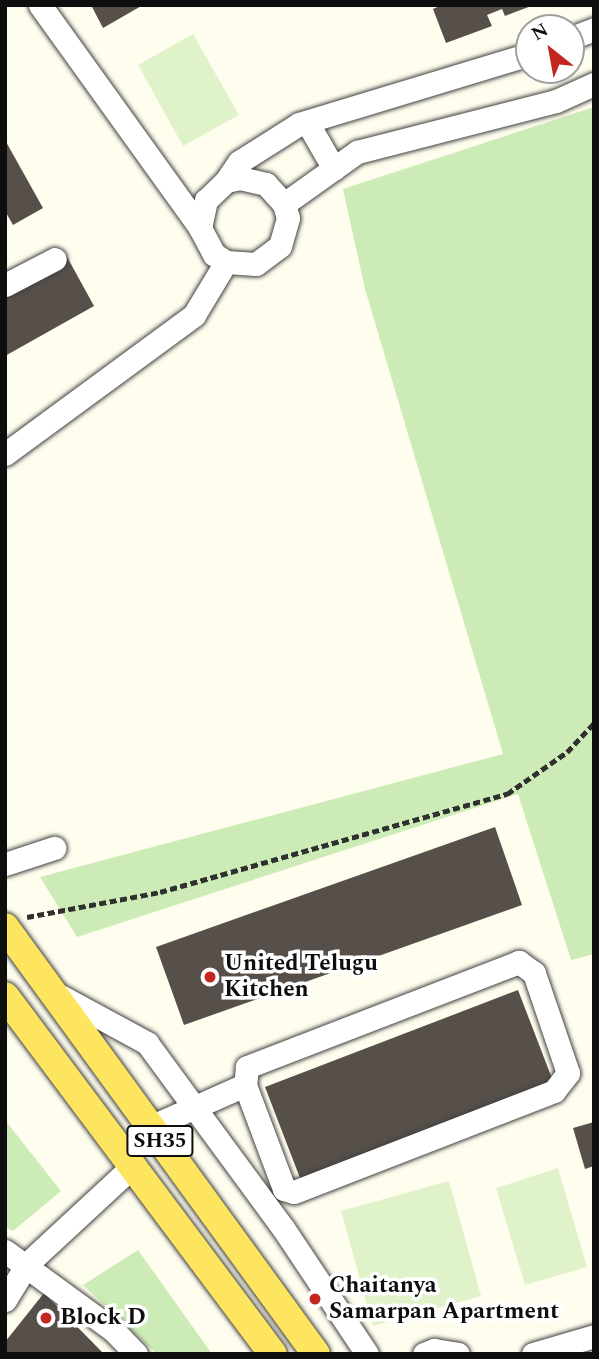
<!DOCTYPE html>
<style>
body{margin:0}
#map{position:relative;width:599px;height:1359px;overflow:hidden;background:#fffdee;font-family:Spectral,serif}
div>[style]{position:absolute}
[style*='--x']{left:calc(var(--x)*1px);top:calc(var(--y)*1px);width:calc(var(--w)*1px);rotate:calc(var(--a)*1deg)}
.green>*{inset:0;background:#cdebb6}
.pitch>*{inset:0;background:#e0f2c9}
.building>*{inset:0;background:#57504a}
.path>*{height:4.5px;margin-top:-2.25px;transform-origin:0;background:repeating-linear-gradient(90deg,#303030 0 7px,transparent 0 10.5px)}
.roads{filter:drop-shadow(0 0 2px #414141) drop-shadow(0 0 2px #414141)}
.minor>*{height:23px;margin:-11.5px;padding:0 11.5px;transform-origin:11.5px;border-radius:11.5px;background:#fff}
.major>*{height:28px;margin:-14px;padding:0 14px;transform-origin:14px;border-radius:14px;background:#fde560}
.dots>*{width:19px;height:19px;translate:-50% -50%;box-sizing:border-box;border:4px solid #fff;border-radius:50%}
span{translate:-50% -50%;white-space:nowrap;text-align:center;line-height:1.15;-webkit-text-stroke:7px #fff;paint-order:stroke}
.shield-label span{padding:2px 5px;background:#fff;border:2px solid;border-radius:5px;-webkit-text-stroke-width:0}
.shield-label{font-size:21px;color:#0e0e0e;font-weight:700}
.poi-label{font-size:23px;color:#0e0e0e;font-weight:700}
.left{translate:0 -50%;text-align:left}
.frame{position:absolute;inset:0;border:7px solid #0e0e0e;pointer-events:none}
.north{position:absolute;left:515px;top:14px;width:70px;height:70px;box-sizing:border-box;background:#fff;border:2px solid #9f9f9f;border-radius:50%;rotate:329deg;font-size:19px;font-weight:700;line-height:28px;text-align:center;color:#0e0e0e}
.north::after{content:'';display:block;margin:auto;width:24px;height:32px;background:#c32720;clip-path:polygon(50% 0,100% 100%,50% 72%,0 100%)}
</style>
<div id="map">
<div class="green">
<div style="clip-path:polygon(594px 107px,594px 954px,571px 960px,518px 794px,77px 937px,40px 877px,503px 754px,365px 289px,343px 189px)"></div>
<div style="clip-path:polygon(5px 1120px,61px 1191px,13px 1231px,5px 1227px)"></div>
<div style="clip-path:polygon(138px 1250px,212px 1354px,157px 1354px,83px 1285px)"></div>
</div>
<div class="pitch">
<div style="clip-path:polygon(193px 34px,239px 115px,183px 146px,138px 65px)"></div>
<div style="clip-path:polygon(558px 1168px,587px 1267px,525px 1285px,496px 1188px)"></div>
<div style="clip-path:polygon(449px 1181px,481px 1296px,373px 1326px,341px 1211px)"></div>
</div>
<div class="building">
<div style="clip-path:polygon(91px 5px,143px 5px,103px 28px)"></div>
<div style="clip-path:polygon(442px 5px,534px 5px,505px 16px,502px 9px,487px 15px,492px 26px,446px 43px,433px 9px)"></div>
<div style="clip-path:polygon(5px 140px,43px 208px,13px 225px,5px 211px)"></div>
<div style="clip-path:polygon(66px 255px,94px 306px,5px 356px,5px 288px)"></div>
<div style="clip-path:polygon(495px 827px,522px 905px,184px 1025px,156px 947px)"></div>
<div style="clip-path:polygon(518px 990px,553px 1081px,300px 1178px,265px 1087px)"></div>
<div style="clip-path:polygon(594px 1122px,594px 1166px,585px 1169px,573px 1128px)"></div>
<div style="clip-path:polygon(44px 1293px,104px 1354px,5px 1354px,5px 1342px)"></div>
</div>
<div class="path">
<div style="--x:27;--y:917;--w:135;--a:-10.6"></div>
<div style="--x:160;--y:892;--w:361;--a:-15.8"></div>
<div style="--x:507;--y:794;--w:73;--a:-35"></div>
<div style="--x:567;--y:752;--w:40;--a:-47"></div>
</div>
<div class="roads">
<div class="minor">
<div style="--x:40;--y:5;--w:274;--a:54.3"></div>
<div style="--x:200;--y:228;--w:30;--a:62"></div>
<div style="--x:214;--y:254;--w:14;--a:34"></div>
<div style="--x:226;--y:262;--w:30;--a:4"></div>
<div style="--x:256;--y:264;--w:30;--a:-37"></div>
<div style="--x:280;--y:246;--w:29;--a:-74"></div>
<div style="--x:288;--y:218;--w:15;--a:-106"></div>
<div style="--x:284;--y:204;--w:27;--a:-132"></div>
<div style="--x:266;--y:184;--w:27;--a:-167"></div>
<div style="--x:240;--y:178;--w:14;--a:168"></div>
<div style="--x:226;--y:181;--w:28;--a:136"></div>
<div style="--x:206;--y:200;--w:29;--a:102"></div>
<div style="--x:571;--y:38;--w:25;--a:-21"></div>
<div style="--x:307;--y:122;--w:54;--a:60.1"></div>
<div style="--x:226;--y:181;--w:23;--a:-56"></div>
<div style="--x:239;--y:162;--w:71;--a:-32.3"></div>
<div style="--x:299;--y:124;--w:240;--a:-16.9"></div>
<div style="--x:284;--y:204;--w:90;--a:-35.5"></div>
<div style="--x:357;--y:152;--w:205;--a:-14.4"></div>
<div style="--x:556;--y:101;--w:42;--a:-24.1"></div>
<div style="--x:5;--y:285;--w:56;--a:-27.5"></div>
<div style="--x:5;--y:454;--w:235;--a:-36.3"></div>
<div style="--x:194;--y:315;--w:62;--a:-58.9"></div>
<div style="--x:5;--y:864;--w:52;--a:-18.1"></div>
<div style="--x:55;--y:993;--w:105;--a:28.5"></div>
<div style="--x:147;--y:1043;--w:230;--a:53.7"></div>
<div style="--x:283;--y:1228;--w:151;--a:56.3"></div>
<div style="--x:150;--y:1127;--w:104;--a:-23.9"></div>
<div style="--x:245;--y:1085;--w:111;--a:69.4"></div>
<div style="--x:284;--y:1189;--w:10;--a:17"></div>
<div style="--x:294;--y:1192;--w:279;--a:-21.2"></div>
<div style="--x:554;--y:1091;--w:23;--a:-52"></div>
<div style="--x:568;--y:1073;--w:106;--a:-108.8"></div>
<div style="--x:534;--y:973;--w:19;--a:-144"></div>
<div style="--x:519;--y:962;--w:292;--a:158.9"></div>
<div style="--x:247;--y:1067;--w:18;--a:96"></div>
<div style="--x:5;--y:1251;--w:134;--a:36.2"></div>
<div style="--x:113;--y:1330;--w:33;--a:46"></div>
<div style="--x:5;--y:1300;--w:42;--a:-58.6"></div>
<div style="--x:27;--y:1264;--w:146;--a:-42.8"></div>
<div style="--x:424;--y:1354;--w:11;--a:-22"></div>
<div style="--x:434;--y:1350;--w:24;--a:9"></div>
<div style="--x:533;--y:1354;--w:64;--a:-16.4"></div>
</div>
<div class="major">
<div style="--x:5;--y:927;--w:528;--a:53.93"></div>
<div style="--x:5;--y:996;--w:447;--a:53.2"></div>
</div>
</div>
<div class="dots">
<div style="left:210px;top:977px;background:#c32720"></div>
<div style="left:315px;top:1299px;background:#c32720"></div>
<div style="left:46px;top:1318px;background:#c32720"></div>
</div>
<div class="shield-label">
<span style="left:160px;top:1141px">SH35</span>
</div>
<div class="poi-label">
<span class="left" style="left:224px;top:977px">United Telugu<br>Kitchen</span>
<span class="left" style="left:329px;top:1299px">Chaitanya<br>Samarpan Apartment</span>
<span class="left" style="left:60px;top:1318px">Block D</span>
</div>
<div class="frame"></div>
<div class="north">N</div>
</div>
